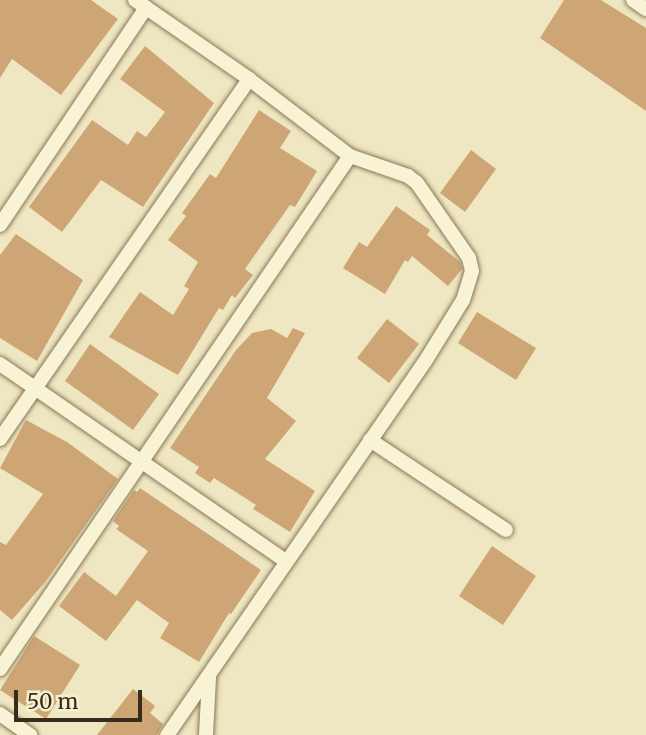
<!DOCTYPE html>
<style>
body{margin:0}
#map{position:relative;width:646px;height:735px;overflow:hidden;background:#efe7c1;font-family:Merriweather,serif}
div>[style]{position:absolute}
[style*='--x']{left:calc(var(--x)*1px);top:calc(var(--y)*1px);width:calc(var(--w)*1px);rotate:calc(var(--a)*1deg)}
.building>*{inset:0;background:#cea676}
.roads{filter:drop-shadow(0 0 2px #897858) drop-shadow(0 0 2px #897858)}
.minor>*{height:14px;margin:-7px;padding:0 7px;transform-origin:7px;border-radius:7px;background:#f9f3d5}
span{translate:-50% -50%;white-space:nowrap;text-align:center;line-height:1.15;-webkit-text-stroke:6px #f6f0d1;paint-order:stroke}
.scale{position:absolute;left:14px;top:690px;width:128px;height:32px;box-sizing:border-box;border:4px solid #382d1d;border-top:0;padding-left:9px;font-size:21px;line-height:24px;white-space:nowrap;color:#382d1d;-webkit-text-stroke:5px #f6f0d1;paint-order:stroke}
</style>
<div id="map">
<div class="building">
<div style="clip-path:polygon(0 0,91px 0,118px 19px,61px 95px,12px 59px,0 78px)"></div>
<div style="clip-path:polygon(564px 0,601px 0,646px 28px,646px 111px,540px 38px)"></div>
<div style="clip-path:polygon(145px 46px,214px 103px,143px 207px,101px 180px,62px 232px,29px 207px,92px 120px,128px 145px,137px 131px,146px 137px,165px 112px,120px 79px)"></div>
<div style="clip-path:polygon(259px 110px,291px 131px,280px 148px,317px 171px,295px 207px,290px 205px,245px 269px,253px 275px,235px 298px,232px 295px,223px 310px,219px 308px,178px 375px,109px 337px,140px 292px,173px 315px,189px 289px,184px 286px,198px 262px,168px 240px,186px 216px,182px 213px,210px 174px,216px 178px)"></div>
<div style="clip-path:polygon(471px 150px,496px 169px,465px 212px,440px 193px)"></div>
<div style="clip-path:polygon(396px 206px,430px 230px,427px 235px,460px 262px,462px 269px,448px 286px,412px 256px,408px 262px,405px 260px,385px 294px,343px 268px,359px 242px,367px 247px)"></div>
<div style="clip-path:polygon(16px 234px,83px 280px,37px 361px,0 338px,0 255px)"></div>
<div style="clip-path:polygon(477px 312px,536px 348px,516px 380px,458px 343px)"></div>
<div style="clip-path:polygon(387px 319px,419px 344px,389px 383px,357px 358px)"></div>
<div style="clip-path:polygon(293px 328px,305px 333px,267px 398px,296px 421px,265px 459px,315px 491px,290px 532px,253px 509px,256px 505px,214px 478px,210px 483px,195px 473px,199px 467px,170px 448px,236px 350px,252px 333px,271px 329px,287px 338px)"></div>
<div style="clip-path:polygon(90px 344px,159px 394px,133px 430px,65px 381px)"></div>
<div style="clip-path:polygon(26px 420px,67px 442px,118px 479px,46px 581px,12px 620px,0 610px,0 542px,6px 545px,43px 494px,0 468px)"></div>
<div style="clip-path:polygon(140px 488px,261px 570px,231px 614px,229px 613px,199px 662px,160px 638px,169px 623px,137px 600px,106px 641px,59px 606px,84px 572px,116px 596px,148px 551px,116px 529px,119px 526px,113px 521px,134px 490px,137px 492px)"></div>
<div style="clip-path:polygon(492px 546px,536px 576px,503px 625px,459px 596px)"></div>
<div style="clip-path:polygon(34px 636px,80px 665px,46px 719px,0 690px)"></div>
<div style="clip-path:polygon(133px 689px,155px 706px,150px 713px,163px 724px,157px 735px,97px 735px)"></div>
</div>
<div class="roads">
<div class="minor">
<div style="--x:135;--y:0;--w:139;--a:34.7"></div>
<div style="--x:249;--y:79;--w:127;--a:37.3"></div>
<div style="--x:350;--y:156;--w:61;--a:19"></div>
<div style="--x:408;--y:176;--w:11;--a:38"></div>
<div style="--x:417;--y:183;--w:91;--a:55.3"></div>
<div style="--x:469;--y:258;--w:13;--a:77"></div>
<div style="--x:472;--y:271;--w:30;--a:107"></div>
<div style="--x:463;--y:300;--w:70;--a:121.7"></div>
<div style="--x:426;--y:360;--w:456;--a:124.6"></div>
<div style="--x:633;--y:0;--w:16;--a:35"></div>
<div style="--x:0;--y:225;--w:262;--a:-56.1"></div>
<div style="--x:0;--y:364;--w:347;--a:34.6"></div>
<div style="--x:0;--y:439;--w:438;--a:-55.3"></div>
<div style="--x:370;--y:440;--w:163;--a:33.5"></div>
<div style="--x:0;--y:669;--w:621;--a:-55.7"></div>
<div style="--x:0;--y:714;--w:37;--a:35"></div>
<div style="--x:206;--y:735;--w:58;--a:-87"></div>
</div>
</div>
<div class="scale">50 m</div>
</div>
